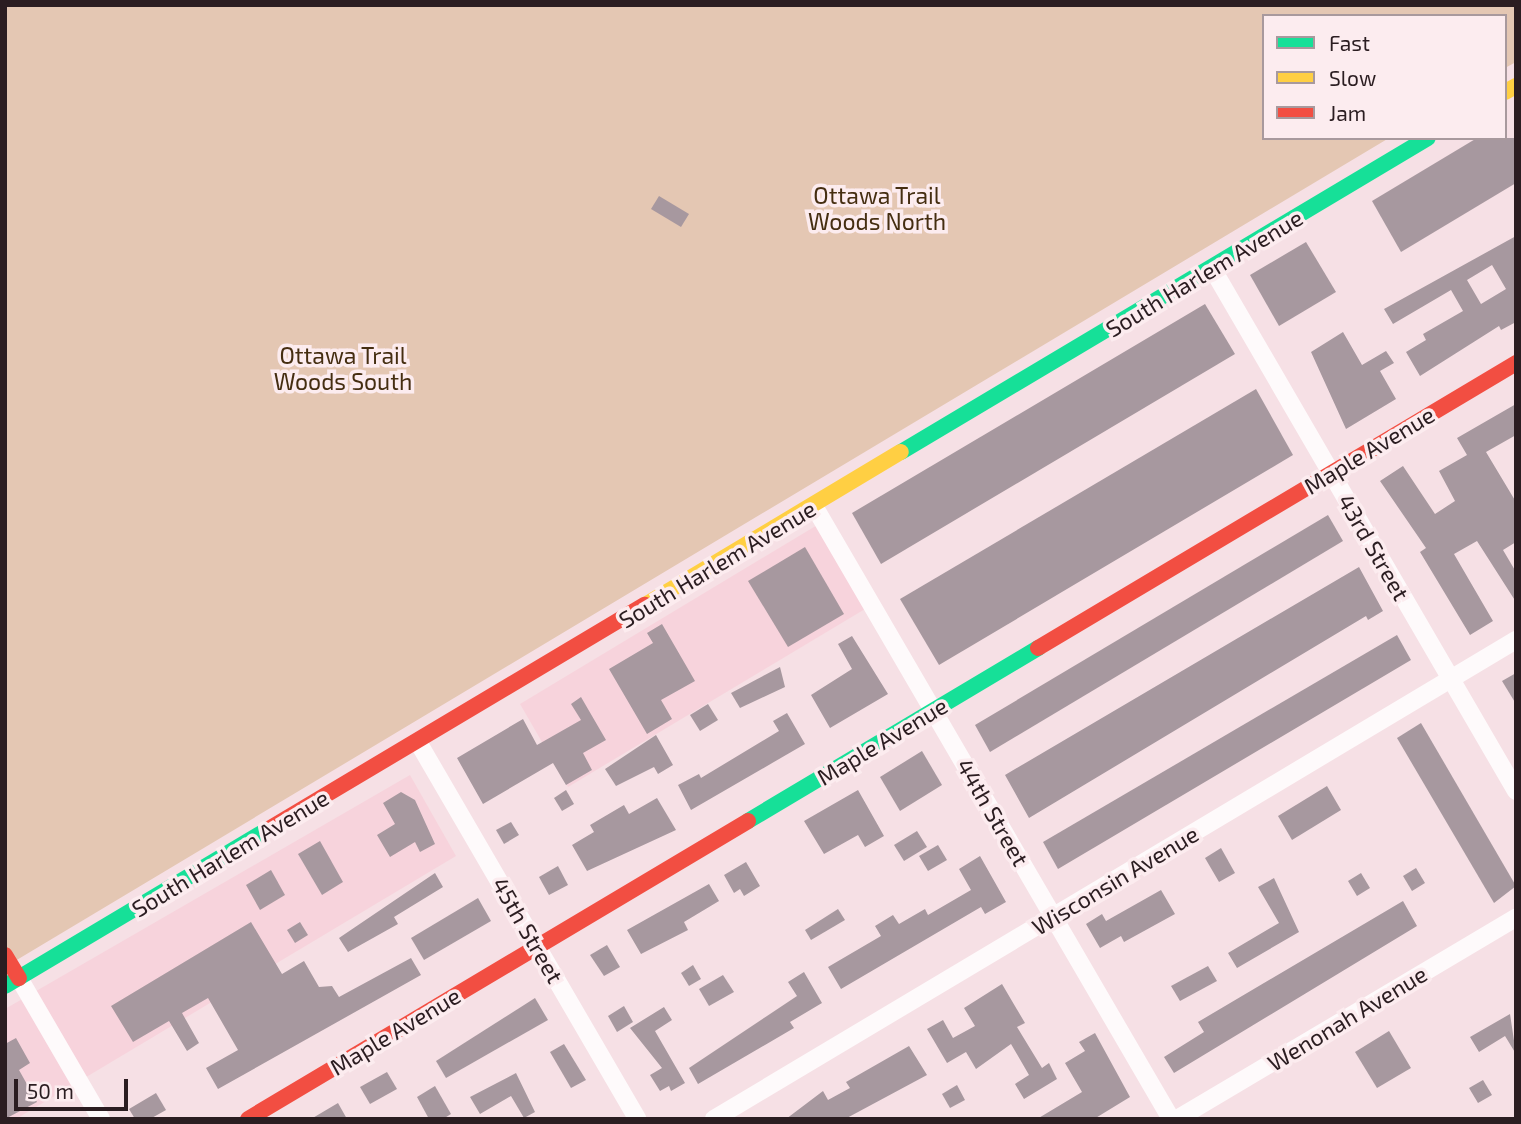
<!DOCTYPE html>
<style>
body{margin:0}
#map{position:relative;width:1521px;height:1124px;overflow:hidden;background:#f6e0e5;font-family:"Exo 2",sans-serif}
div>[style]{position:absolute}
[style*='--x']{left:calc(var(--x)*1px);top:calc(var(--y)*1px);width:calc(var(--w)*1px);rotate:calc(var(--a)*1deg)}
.built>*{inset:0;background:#f7d3dc}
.green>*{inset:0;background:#e4c7b3}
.building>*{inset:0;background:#a7989f}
.street>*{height:18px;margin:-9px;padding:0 9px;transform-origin:9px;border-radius:9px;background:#fefafb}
.fast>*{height:16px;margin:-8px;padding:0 8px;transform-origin:8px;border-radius:8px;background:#16e098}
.slow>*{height:16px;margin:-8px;padding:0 8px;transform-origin:8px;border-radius:8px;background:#ffcf43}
.jam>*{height:16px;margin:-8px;padding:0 8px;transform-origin:8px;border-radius:8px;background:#f24e42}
span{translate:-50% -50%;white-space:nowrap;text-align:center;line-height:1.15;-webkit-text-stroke:7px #fcecef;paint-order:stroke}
.park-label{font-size:23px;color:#452e11}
.street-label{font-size:23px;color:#2b1d21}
.frame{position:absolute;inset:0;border:7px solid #2b1d21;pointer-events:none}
.legend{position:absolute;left:1262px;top:14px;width:245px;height:126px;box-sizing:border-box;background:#fcecef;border:2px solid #a8999d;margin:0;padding:9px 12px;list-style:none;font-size:21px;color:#2b1d21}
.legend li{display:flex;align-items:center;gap:14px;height:35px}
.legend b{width:35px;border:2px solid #a8999d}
.scale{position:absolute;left:14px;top:1079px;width:114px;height:32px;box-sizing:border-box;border:4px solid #2b1d21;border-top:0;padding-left:9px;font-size:21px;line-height:24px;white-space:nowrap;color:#2b1d21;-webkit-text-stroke:5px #fcecef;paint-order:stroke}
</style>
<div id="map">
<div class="built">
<div style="clip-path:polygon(819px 524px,865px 609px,568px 787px,520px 704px)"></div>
<div style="clip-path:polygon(410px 775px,456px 856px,16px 1119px,5px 1119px,5px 1009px)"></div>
</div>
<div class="green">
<div style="clip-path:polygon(5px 5px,1516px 5px,1516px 62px,1505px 68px,1505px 16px,1264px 16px,1264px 138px,1389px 138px,5px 967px)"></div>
</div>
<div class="building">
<div style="clip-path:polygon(1477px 138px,1516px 138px,1516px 183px,1401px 252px,1372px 201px)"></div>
<div style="clip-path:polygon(659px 196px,689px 214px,681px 227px,651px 209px)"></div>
<div style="clip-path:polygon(evenodd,1516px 236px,1516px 322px,1501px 330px,1499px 326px,1420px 376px,1406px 352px,1426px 340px,1423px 334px,1463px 311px,1451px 290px,1393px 324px,1384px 309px,1516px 236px,1492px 265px,1506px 289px,1481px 304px,1467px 280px,1492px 265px)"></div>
<div style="clip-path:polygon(1306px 242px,1336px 292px,1279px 326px,1250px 275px)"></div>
<div style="clip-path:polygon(1205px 304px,1235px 354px,881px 564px,852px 513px)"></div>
<div style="clip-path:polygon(1343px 332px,1362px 365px,1386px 351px,1394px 363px,1380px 371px,1396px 399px,1346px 429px,1311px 352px)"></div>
<div style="clip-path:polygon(1256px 389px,1293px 455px,939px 665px,900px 599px)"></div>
<div style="clip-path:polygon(1516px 404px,1516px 435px,1486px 452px,1516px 502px,1516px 542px,1503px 550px,1516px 572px,1516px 602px,1477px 541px,1454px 554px,1493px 621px,1470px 635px,1420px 552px,1426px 548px,1380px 481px,1403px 466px,1435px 514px,1455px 501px,1439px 471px,1467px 455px,1457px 438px)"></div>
<div style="clip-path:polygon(1328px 515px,1343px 541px,990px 752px,975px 725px)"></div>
<div style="clip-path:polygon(805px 547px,844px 614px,788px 647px,748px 581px)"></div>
<div style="clip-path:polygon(1359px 567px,1383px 611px,1368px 620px,1366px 616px,1029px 818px,1005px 775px)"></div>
<div style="clip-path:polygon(662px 624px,695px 681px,661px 700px,672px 719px,647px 734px,609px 669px,653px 643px,647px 633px)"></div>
<div style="clip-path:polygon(1397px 635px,1411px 660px,1058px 869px,1043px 842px)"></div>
<div style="clip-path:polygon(852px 636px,888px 694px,830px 728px,811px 695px,852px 669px,838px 644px)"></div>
<div style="clip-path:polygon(780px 667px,785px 687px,740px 708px,731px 693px)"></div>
<div style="clip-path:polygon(1516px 673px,1516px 704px,1502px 681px)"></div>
<div style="clip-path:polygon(581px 697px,606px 740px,583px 753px,592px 770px,566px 785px,553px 763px,483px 804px,457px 758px,523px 719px,537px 745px,581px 720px,571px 704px)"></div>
<div style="clip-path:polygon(708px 704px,718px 720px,700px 731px,690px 715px)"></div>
<div style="clip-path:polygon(787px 713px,805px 744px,691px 810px,678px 785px,699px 774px,701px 778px,779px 731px,773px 721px)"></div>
<div style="clip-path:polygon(1421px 723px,1516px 886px,1494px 903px,1397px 738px)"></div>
<div style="clip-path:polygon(656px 735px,673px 765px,658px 774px,654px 767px,616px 786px,605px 769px)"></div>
<div style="clip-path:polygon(922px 751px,942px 785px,900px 811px,880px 777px)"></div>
<div style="clip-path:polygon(1327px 786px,1341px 810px,1292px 840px,1278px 816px)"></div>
<div style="clip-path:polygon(566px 790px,574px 804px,562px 811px,554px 798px)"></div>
<div style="clip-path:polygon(858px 790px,884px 836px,865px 847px,858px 835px,824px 854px,804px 821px)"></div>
<div style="clip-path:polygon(401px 792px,415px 800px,435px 844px,420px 852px,415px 842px,390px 857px,377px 835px,395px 824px,383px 803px)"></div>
<div style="clip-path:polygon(657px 798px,676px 830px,587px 871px,572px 845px,594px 832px,590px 825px,624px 805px,629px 814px)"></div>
<div style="clip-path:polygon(511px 822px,519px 835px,504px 844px,496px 830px)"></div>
<div style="clip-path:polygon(917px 831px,927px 847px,904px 861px,894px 845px)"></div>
<div style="clip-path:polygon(320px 841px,343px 882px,322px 895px,298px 854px)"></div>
<div style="clip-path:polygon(938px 845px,947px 860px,928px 871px,919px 856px)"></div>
<div style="clip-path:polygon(1221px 848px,1235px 873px,1219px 882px,1205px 858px)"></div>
<div style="clip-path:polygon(980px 856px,1006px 902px,985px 914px,981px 907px,841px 989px,828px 967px,881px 936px,875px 926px,893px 915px,899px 924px,925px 909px,928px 915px,971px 890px,959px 869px)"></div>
<div style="clip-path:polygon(746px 862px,760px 886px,744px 896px,740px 889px,734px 893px,724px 875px)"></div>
<div style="clip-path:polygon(558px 866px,568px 885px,549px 895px,539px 877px)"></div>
<div style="clip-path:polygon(1416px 868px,1425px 883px,1412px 891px,1403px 876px)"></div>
<div style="clip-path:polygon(271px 870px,285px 895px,260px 910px,246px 885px)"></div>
<div style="clip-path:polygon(435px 873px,443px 887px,394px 917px,398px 924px,348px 952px,339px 938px)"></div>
<div style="clip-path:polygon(1361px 873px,1370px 888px,1357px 896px,1348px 881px)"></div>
<div style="clip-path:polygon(1274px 878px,1299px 932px,1237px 968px,1228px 953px,1279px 923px,1258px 887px)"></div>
<div style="clip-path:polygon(709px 884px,719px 901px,684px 922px,688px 930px,641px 954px,627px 930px)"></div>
<div style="clip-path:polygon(1161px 890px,1175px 914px,1124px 942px,1121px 936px,1100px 948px,1086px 924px,1102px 914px,1106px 921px)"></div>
<div style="clip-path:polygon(478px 898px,491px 921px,424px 960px,411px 938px)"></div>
<div style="clip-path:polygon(1403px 901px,1417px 926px,1174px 1073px,1164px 1057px,1204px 1032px,1198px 1022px)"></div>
<div style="clip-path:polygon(838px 909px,845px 920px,811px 940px,805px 930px)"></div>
<div style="clip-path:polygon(251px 922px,282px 974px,304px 961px,319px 987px,332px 986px,339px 997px,411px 958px,421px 975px,218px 1089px,206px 1068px,238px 1050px,208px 998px,182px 1013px,199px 1043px,187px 1051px,169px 1021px,133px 1042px,111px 1006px)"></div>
<div style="clip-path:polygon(300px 922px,308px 935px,295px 943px,287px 930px)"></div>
<div style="clip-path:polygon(607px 945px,620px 967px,604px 976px,590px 955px)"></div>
<div style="clip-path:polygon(693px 965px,701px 979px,689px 986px,681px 973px)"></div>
<div style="clip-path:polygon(1208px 966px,1217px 981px,1180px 1001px,1171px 986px)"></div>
<div style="clip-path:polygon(804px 972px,822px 1003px,790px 1022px,794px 1028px,698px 1084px,689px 1068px,797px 996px,788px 982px)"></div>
<div style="clip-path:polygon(723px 975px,734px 992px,709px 1006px,699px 989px)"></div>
<div style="clip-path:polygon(1002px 984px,1025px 1023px,1017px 1027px,1042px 1068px,1049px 1063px,1057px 1079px,1024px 1099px,1015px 1084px,1029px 1075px,1011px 1044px,976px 1069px,966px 1052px,947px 1063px,927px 1029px,943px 1020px,953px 1038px,975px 1026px,964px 1008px)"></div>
<div style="clip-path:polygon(535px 998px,548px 1020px,446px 1078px,436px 1061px)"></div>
<div style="clip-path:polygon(624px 1006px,633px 1022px,617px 1032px,608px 1016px)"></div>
<div style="clip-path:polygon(664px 1007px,672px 1020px,655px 1031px,685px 1083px,671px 1091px,669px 1086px,660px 1091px,650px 1075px,662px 1068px,630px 1028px)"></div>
<div style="clip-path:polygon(1510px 1014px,1516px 1054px,1505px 1036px,1479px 1052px,1470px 1037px)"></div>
<div style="clip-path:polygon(1389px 1031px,1411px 1068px,1377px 1088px,1355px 1052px)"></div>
<div style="clip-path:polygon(1095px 1033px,1130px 1097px,1094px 1119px,1037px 1119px,1082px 1092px,1065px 1063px,1085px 1051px,1079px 1042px)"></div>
<div style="clip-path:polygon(16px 1038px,30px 1063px,19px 1070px,37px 1102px,5px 1119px,5px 1044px)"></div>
<div style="clip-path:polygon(564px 1044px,586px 1080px,571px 1088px,550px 1052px)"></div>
<div style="clip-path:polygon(909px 1046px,927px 1075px,845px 1119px,786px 1119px,823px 1091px,828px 1100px,850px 1088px,846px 1082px)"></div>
<div style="clip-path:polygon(387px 1072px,397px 1089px,370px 1104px,360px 1087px)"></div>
<div style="clip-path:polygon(516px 1073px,535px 1112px,524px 1118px,511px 1096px,480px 1114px,470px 1097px)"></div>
<div style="clip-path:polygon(1483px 1080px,1492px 1095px,1478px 1103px,1469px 1088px)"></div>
<div style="clip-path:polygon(957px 1085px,965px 1100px,950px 1108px,942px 1094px)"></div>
<div style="clip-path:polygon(435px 1086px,451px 1114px,443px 1119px,429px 1119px,417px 1097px)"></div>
<div style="clip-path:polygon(156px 1093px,166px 1110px,150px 1119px,135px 1119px,129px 1109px)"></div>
<div style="clip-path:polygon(338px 1103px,347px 1119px,311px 1119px)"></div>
</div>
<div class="street">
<div style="--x:1212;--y:268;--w:605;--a:59.83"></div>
<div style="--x:814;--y:506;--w:709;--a:59.78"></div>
<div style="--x:418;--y:742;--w:436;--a:59.8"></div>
<div style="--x:19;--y:978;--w:163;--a:59.8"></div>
<div style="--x:714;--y:1119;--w:934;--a:-30.85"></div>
<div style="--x:1177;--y:1119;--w:394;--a:-30.7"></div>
</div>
<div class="fast">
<div style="--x:901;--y:452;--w:613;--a:-30.79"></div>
<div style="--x:748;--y:821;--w:338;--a:-30.8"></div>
<div style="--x:5;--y:986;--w:305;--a:-30.8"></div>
</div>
<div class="slow">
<div style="--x:1505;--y:92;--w:13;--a:-29"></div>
<div style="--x:645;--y:605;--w:298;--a:-30.9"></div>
</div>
<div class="jam">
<div style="--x:1038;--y:648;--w:557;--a:-30.8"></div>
<div style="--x:267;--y:830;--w:440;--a:-30.8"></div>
<div style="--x:5;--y:955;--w:27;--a:59"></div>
<div style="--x:248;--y:1119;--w:582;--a:-30.79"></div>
</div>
<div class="park-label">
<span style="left:877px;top:208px">Ottawa Trail<br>Woods North</span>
<span style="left:343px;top:368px">Ottawa Trail<br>Woods South</span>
</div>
<div class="street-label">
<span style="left:1204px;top:273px;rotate:-31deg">South Harlem Avenue</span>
<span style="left:1369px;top:450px;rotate:-31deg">Maple Avenue</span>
<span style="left:1374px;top:547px;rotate:60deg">43rd Street</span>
<span style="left:717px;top:564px;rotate:-31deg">South Harlem Avenue</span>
<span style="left:882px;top:741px;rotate:-31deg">Maple Avenue</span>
<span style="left:993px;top:812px;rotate:60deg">44th Street</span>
<span style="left:230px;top:853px;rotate:-31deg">South Harlem Avenue</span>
<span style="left:1115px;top:880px;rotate:-31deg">Wisconsin Avenue</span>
<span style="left:528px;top:930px;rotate:60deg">45th Street</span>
<span style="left:1347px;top:1018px;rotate:-31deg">Wenonah Avenue</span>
<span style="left:395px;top:1031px;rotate:-31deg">Maple Avenue</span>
</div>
<div class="frame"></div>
<ul class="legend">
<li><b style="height:9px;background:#16e098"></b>Fast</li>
<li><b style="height:9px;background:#ffcf43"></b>Slow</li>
<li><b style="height:9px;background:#f24e42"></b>Jam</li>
</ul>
<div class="scale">50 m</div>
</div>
